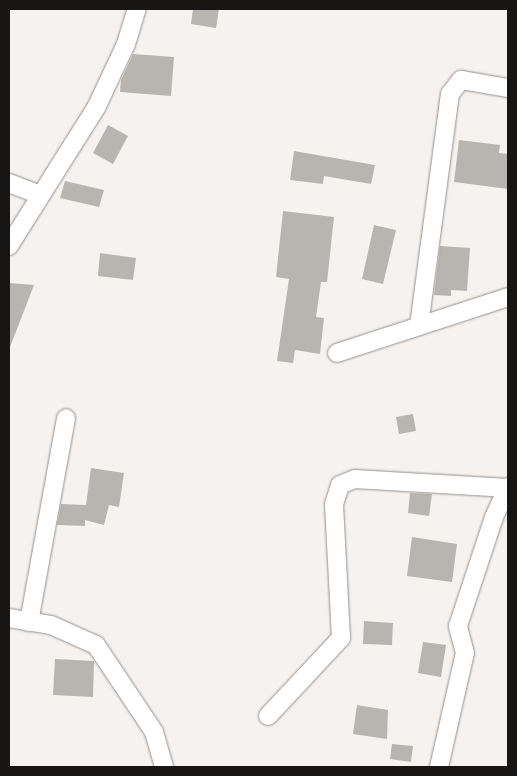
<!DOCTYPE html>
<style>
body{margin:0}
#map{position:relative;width:517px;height:776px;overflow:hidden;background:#f6f2ef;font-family:Inter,sans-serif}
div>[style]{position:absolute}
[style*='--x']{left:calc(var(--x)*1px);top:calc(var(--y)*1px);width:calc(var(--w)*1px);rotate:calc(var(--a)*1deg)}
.building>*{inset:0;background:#b8b5b1}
.roads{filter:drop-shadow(0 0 1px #94908d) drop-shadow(0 0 1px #94908d)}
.street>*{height:18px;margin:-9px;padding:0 9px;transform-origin:9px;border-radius:9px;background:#fff}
span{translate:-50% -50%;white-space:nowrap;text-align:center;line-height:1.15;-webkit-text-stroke:4px #f6f2ef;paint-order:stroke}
.frame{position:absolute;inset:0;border:10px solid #181615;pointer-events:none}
</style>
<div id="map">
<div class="building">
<div style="clip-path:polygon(193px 9px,219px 9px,216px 28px,191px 24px)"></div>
<div style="clip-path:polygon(133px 54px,174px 57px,171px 96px,120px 92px,121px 80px)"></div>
<div style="clip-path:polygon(108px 125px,128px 136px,113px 164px,93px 153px)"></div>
<div style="clip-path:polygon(459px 140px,500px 145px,499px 153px,508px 154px,508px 189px,454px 182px)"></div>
<div style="clip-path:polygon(294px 151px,375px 165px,371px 184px,324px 176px,323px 184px,290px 180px)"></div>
<div style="clip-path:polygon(65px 181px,104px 190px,99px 207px,60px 198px)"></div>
<div style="clip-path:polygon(283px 211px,334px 217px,327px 282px,321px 282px,316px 317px,324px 318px,320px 354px,295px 350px,293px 363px,277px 361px,289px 279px,276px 277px)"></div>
<div style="clip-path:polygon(374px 225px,396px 230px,383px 284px,362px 279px)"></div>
<div style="clip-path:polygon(440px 246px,470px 248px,467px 291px,451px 290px,451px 296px,434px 295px)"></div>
<div style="clip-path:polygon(100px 253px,136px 258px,133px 280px,98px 276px)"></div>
<div style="clip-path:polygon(9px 283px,34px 285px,10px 347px,9px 347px)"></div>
<div style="clip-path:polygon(413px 414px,416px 431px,399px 434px,396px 417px)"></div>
<div style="clip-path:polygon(91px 468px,124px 473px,119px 507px,109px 505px,104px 525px,85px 520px,85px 526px,57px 525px,61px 504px,86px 505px)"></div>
<div style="clip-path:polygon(410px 493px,432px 494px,429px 516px,408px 513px)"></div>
<div style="clip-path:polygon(412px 537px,457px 544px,452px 582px,407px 576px)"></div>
<div style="clip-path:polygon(364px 621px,393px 623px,392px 645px,363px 644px)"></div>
<div style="clip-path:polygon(423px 642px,446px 645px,441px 677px,418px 673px)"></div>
<div style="clip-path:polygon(55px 659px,94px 661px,93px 697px,53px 695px)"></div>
<div style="clip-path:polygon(357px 705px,388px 710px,387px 739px,353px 734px)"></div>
<div style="clip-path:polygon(392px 744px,413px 746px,411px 762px,390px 759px)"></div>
</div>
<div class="roads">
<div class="street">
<div style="--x:9;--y:183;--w:33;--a:21"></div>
<div style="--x:9;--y:246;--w:163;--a:-57.8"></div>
<div style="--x:96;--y:108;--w:71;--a:-64.9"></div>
<div style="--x:126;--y:44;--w:37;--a:-73"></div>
<div style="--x:419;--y:326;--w:234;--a:-82.4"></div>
<div style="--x:450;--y:94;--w:18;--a:-52"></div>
<div style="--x:461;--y:80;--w:48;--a:9.7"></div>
<div style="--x:337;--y:353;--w:180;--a:-18.1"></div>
<div style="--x:9;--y:618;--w:43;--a:9.5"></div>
<div style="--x:51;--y:625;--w:49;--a:24"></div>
<div style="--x:96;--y:645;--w:105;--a:56.3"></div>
<div style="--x:154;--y:732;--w:36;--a:74"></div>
<div style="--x:29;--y:622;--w:207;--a:-79.7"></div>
<div style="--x:268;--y:716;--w:107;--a:-46.9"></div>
<div style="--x:341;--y:638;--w:134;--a:-93"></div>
<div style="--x:334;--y:504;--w:20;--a:-72"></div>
<div style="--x:340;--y:485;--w:16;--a:-22"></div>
<div style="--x:355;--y:479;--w:153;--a:3.4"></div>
<div style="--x:439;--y:767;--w:117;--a:-77.2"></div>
<div style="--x:465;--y:653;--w:28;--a:-105"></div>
<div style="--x:458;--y:626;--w:115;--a:-71.7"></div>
<div style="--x:494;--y:517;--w:33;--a:-65"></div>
</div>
</div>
<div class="frame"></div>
</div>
